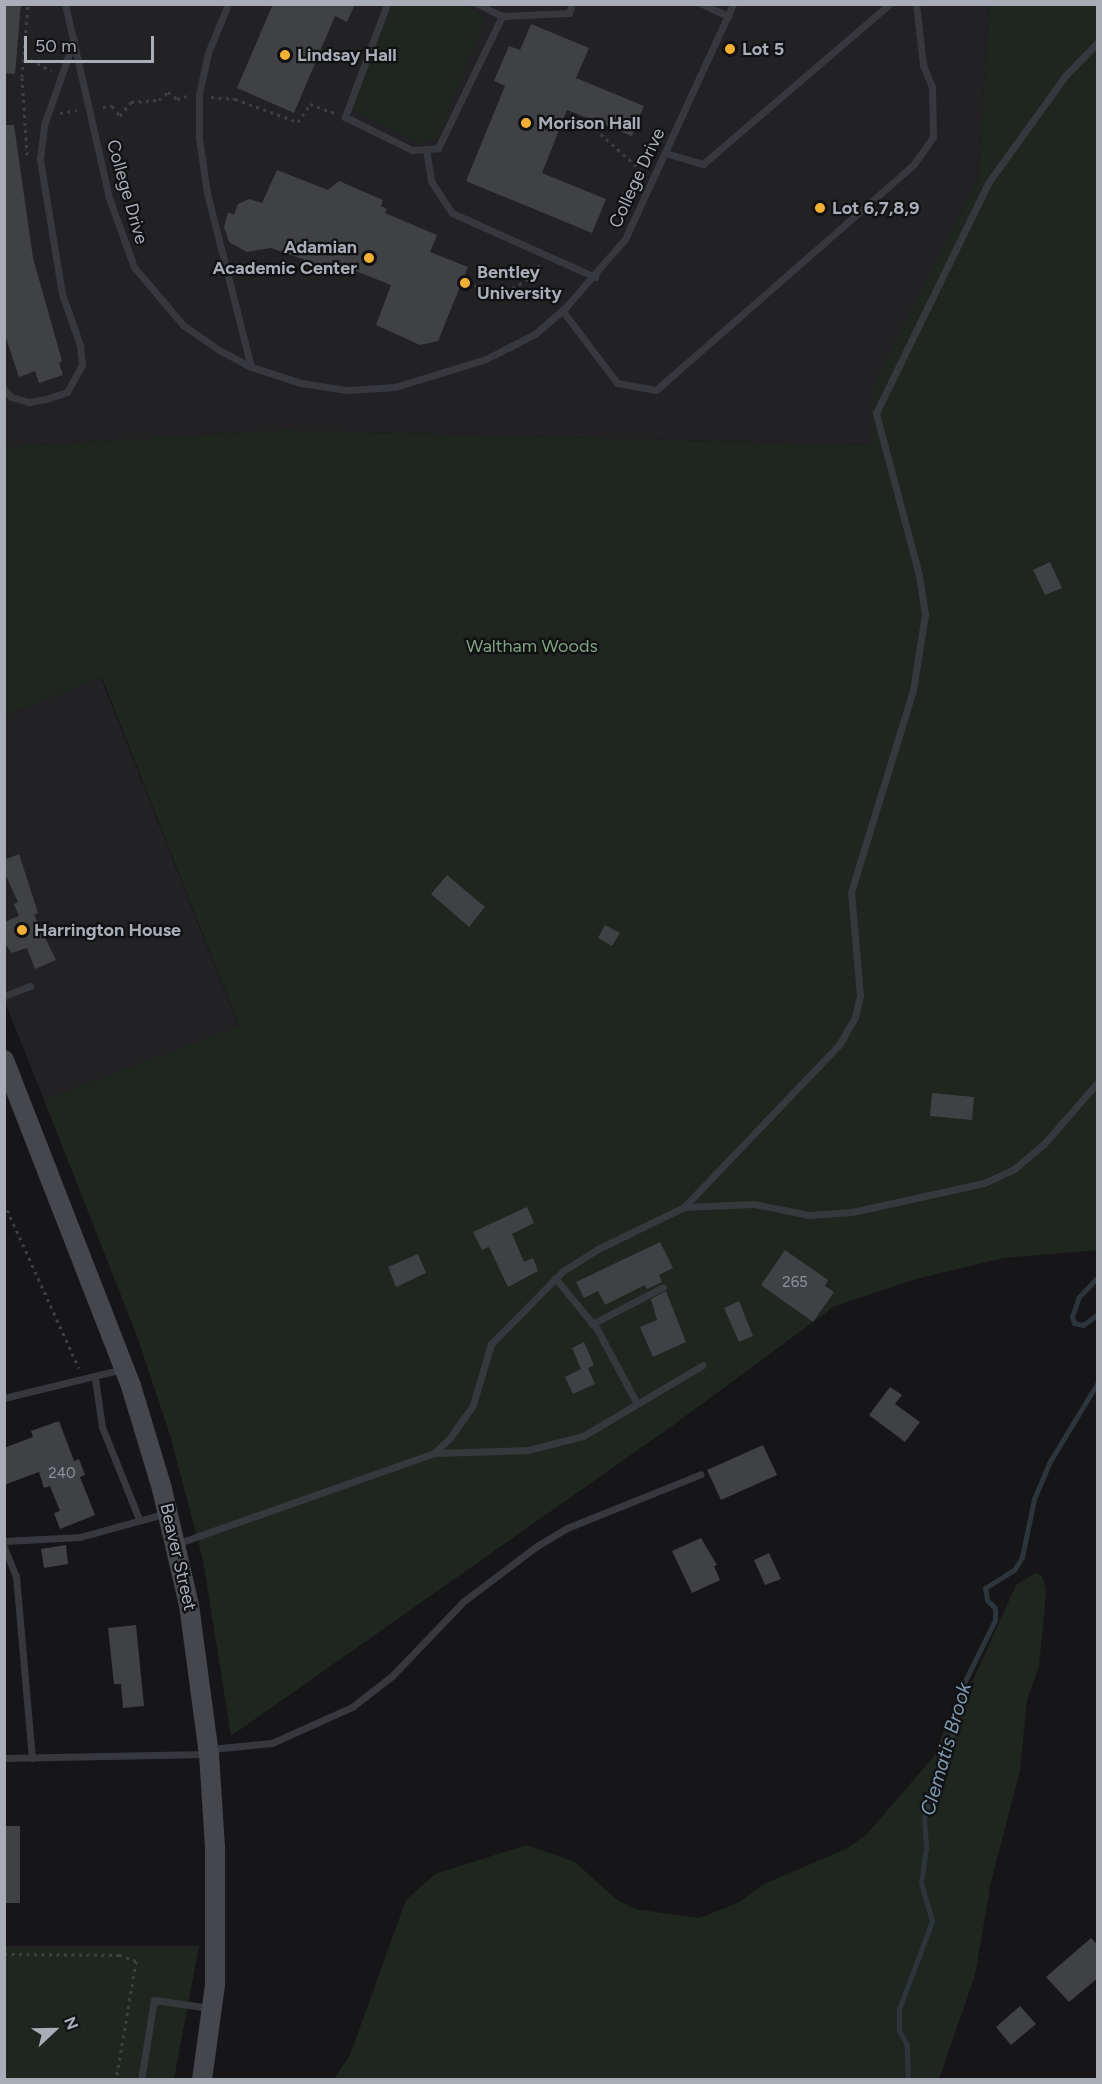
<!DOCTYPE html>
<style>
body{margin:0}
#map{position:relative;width:1102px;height:2084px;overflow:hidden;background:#161618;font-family:Figtree,sans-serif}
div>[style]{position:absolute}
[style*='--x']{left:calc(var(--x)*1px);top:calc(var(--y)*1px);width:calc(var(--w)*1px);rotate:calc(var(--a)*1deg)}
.built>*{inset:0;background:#222225}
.green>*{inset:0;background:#1e261f}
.stream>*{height:5px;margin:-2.5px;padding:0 2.5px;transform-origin:2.5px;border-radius:2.5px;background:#2c353c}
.building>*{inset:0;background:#404145}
.path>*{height:3px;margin-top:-1.5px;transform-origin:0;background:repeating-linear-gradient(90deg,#3d3f44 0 3px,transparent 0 7.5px)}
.lane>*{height:7px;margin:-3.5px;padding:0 3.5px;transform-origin:3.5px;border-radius:3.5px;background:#37383d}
.secondary>*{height:20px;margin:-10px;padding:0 10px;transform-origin:10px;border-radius:10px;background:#45474d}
.dots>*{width:16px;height:16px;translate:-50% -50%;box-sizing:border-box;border:3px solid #111113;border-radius:50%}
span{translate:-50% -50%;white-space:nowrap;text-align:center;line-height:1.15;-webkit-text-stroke:4.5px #111113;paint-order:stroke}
.number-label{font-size:15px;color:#8e929b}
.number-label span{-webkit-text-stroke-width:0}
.poi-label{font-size:18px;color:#a8adb8;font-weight:700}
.left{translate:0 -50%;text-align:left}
.right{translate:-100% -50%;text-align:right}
.street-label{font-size:18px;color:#a8adb8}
.park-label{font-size:18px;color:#7fa381}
.water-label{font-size:20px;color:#7f9bb3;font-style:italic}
.frame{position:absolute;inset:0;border:6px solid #a8adb8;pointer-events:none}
.north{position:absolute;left:24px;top:2000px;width:60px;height:60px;-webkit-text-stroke:4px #111113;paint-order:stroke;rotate:68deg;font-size:16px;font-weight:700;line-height:24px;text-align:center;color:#a8adb8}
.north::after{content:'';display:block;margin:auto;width:21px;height:27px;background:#a8adb8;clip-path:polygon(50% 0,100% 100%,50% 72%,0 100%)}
.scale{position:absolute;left:24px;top:36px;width:130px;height:27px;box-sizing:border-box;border:3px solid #a8adb8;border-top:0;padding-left:8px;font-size:18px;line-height:21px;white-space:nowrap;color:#a8adb8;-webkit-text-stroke:4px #111113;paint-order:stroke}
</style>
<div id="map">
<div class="built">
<div style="clip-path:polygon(5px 5px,989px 5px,978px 179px,872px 387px,872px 445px,282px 430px,5px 447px)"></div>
<div style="clip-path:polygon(101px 678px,239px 1027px,44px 1100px,5px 1002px,5px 715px)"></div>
</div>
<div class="green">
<div style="clip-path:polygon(393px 5px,460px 5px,480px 13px,484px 23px,437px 138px,418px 143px,356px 113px,351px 102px)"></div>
<div style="clip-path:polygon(989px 5px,1097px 5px,1097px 1250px,1004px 1258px,916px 1279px,835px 1306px,672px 1426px,231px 1736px,203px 1560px,170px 1435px,137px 1336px,44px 1100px,239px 1026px,102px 678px,5px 715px,5px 447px,282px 430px,872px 445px,872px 387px,978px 179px)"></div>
<div style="clip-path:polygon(1035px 1573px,1042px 1576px,1046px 1589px,1044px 1617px,1039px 1666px,1027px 1700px,1020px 1770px,991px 1882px,975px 1975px,939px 2079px,334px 2079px,350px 2055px,406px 1900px,435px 1874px,527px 1845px,575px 1862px,617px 1900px,635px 1909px,699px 1918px,738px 1903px,764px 1884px,846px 1849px,866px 1835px,935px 1755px,950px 1713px,973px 1680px,1016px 1585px)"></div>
<div style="clip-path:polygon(4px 1946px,199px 1946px,174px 2079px,5px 2079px)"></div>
</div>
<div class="stream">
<div style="--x:1098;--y:1277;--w:28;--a:134"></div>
<div style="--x:1079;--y:1297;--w:20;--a:110"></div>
<div style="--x:1072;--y:1316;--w:7;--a:74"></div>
<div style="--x:1074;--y:1323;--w:9;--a:13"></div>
<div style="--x:1083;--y:1325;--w:19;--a:-36"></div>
<div style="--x:908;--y:2080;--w:35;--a:-92"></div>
<div style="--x:907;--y:2045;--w:17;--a:-118"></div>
<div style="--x:899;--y:2030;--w:21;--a:-90"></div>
<div style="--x:899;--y:2009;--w:94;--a:-69.4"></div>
<div style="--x:932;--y:1921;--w:40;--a:-106"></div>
<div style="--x:921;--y:1883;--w:37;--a:-82"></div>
<div style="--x:926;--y:1846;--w:26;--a:-94"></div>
<div style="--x:924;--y:1820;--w:22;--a:-77"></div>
<div style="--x:929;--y:1799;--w:29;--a:-61"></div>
<div style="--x:943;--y:1774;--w:93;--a:-77"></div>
<div style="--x:964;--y:1683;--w:70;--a:-63.8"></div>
<div style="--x:995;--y:1620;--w:12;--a:-90"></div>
<div style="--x:995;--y:1608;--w:11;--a:-135"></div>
<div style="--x:987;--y:1600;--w:12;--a:-99"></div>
<div style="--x:985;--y:1588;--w:34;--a:-32"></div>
<div style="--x:1014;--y:1570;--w:15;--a:-58"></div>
<div style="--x:1022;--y:1557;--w:59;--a:-78.3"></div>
<div style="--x:1034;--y:1499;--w:39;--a:-67"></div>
<div style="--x:1049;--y:1463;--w:95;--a:-58.8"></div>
</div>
<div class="building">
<div style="clip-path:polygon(4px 4px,21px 4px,15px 74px,4px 73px)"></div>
<div style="clip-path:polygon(273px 4px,355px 4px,347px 22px,335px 16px,294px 113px,237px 88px)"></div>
<div style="clip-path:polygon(531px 24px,589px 48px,576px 78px,644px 106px,632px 136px,567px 110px,542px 173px,606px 199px,592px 233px,466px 181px,505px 86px,494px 81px,509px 46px,520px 50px)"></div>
<div style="clip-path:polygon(4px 125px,14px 125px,33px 258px,62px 361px,59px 363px,63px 375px,39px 383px,35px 371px,19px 377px,4px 332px)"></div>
<div style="clip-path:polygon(277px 170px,328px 190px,339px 181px,383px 200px,381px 206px,387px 209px,385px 213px,437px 235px,430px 252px,468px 267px,438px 341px,420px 345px,376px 325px,391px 285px,353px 270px,351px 276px,271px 248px,247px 252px,229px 242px,224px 227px,228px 212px,234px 215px,238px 204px,249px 199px,262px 203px)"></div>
<div style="clip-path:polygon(1050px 562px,1062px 588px,1045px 595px,1033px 570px)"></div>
<div style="clip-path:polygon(19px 854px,38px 913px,34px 915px,56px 960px,35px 969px,27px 948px,12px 953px,4px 943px,4px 922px,19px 916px,14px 904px,18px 902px,4px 872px,4px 860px)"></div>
<div style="clip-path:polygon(447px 875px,485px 907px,469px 927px,431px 894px)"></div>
<div style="clip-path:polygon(605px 925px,620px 933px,612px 946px,598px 938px)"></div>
<div style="clip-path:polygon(932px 1093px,974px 1097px,972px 1120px,930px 1116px)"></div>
<div style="clip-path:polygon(527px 1207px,534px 1223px,512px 1234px,524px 1262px,533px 1258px,538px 1271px,508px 1287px,489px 1247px,482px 1250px,473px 1232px)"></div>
<div style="clip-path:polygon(660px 1242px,673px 1268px,659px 1275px,662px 1282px,647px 1289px,645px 1285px,605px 1305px,598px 1291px,584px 1298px,576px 1282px)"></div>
<div style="clip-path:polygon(785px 1250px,828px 1280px,825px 1286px,834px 1292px,813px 1322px,761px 1285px)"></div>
<div style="clip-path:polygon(418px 1254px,426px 1273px,396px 1287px,388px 1267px)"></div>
<div style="clip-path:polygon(666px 1291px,686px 1342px,653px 1357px,640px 1327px,657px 1320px,651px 1299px)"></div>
<div style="clip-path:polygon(739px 1301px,753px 1336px,739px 1342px,724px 1308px)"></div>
<div style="clip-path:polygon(584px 1342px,594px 1365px,588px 1368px,595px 1384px,573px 1394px,565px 1377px,581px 1369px,572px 1348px)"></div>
<div style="clip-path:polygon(890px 1387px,902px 1395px,895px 1404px,920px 1422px,905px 1442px,869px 1415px)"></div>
<div style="clip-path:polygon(59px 1421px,74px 1461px,79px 1459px,85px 1475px,80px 1477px,95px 1515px,60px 1529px,54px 1513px,60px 1511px,50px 1486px,44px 1488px,39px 1472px,4px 1485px,4px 1448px,33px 1437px,31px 1431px)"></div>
<div style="clip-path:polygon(763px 1445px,777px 1475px,721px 1500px,707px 1470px)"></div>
<div style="clip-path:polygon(701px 1538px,717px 1565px,714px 1566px,720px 1580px,692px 1593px,672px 1551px)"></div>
<div style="clip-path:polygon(66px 1545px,68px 1564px,44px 1568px,41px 1549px)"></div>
<div style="clip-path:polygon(769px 1553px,781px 1579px,765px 1585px,754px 1560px)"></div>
<div style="clip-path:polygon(136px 1625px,144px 1706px,123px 1708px,121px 1684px,114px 1684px,108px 1628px)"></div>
<div style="clip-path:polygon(4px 1826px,20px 1826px,20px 1903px,4px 1903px)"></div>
<div style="clip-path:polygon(1091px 1938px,1098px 1945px,1098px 1978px,1069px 2002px,1046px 1977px)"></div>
<div style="clip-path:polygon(1020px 2006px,1036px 2024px,1011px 2045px,996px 2027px)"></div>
</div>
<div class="path">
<div style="--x:24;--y:56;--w:31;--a:29"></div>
<div style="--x:211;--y:97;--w:24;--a:5"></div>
<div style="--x:235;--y:99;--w:67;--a:20.1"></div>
<div style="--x:298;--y:122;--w:22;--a:-56"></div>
<div style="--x:310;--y:104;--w:27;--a:20"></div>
<div style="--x:103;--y:107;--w:9;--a:-6"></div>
<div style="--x:112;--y:106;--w:13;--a:51"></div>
<div style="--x:120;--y:116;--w:18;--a:-52"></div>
<div style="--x:131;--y:102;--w:28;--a:-4"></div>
<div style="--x:159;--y:100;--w:12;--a:-42"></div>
<div style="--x:168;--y:92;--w:11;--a:38"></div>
<div style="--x:177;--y:99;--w:10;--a:-17"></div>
<div style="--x:60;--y:113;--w:17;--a:-10"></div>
<div style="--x:571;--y:118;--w:26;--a:25"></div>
<div style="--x:595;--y:129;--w:64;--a:41.9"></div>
<div style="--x:27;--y:155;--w:78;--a:-93.7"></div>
<div style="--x:22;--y:77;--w:73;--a:-85.3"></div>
<div style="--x:468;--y:282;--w:34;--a:23"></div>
<div style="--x:499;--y:295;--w:34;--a:-28"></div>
<div style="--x:529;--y:279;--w:18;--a:-52"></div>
<div style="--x:4;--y:1203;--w:181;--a:65.6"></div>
<div style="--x:4;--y:1954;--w:115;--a:0.5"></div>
<div style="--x:119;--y:1955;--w:18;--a:19"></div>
<div style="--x:136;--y:1961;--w:121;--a:99.5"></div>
</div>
<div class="lane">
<div style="--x:65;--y:4;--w:199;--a:77.2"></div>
<div style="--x:109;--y:198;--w:73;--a:70.1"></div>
<div style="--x:134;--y:267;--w:76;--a:49.8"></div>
<div style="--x:183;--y:325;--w:44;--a:34.8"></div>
<div style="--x:219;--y:350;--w:36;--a:28"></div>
<div style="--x:251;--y:367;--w:52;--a:17.7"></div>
<div style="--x:301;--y:383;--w:47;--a:8.7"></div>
<div style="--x:347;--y:390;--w:48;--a:-3.6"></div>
<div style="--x:395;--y:387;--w:95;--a:-17.1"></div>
<div style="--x:486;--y:359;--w:55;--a:-27"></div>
<div style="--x:535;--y:334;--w:40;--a:-41"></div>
<div style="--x:565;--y:308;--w:91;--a:-49"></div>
<div style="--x:625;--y:239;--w:259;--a:-65.3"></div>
<div style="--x:228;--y:4;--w:53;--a:112.2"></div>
<div style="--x:208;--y:53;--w:42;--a:102.4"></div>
<div style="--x:199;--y:94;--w:44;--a:90"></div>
<div style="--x:199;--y:138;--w:56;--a:81.7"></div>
<div style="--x:207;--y:193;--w:179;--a:75.8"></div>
<div style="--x:387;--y:4;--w:121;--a:110.4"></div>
<div style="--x:345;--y:117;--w:75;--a:26.2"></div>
<div style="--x:412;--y:150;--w:26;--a:-4"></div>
<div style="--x:438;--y:148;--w:147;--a:-64.1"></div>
<div style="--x:478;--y:4;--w:27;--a:27"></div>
<div style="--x:502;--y:16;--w:67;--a:-2.6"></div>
<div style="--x:569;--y:13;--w:9;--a:-72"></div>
<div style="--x:702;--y:4;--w:29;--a:25"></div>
<div style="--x:426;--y:149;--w:32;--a:81"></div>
<div style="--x:431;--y:181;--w:38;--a:57"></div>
<div style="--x:452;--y:213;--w:157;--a:24.1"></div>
<div style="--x:665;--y:153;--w:40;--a:16"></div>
<div style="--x:703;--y:164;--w:246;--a:-40.6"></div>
<div style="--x:562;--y:310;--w:91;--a:53"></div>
<div style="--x:617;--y:383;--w:40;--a:10"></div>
<div style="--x:656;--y:390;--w:343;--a:-41.2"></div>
<div style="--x:914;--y:164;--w:33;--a:-55"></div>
<div style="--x:933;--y:137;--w:50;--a:-91.1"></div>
<div style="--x:932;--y:87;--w:24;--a:-112"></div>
<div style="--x:923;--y:65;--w:61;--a:-96.5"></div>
<div style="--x:4;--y:389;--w:11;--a:49"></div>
<div style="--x:11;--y:397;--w:19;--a:16"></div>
<div style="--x:29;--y:402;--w:17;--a:-10"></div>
<div style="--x:46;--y:399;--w:22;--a:-18"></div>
<div style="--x:67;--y:392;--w:31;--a:-61"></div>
<div style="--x:82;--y:365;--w:20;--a:-96"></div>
<div style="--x:80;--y:345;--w:54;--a:-109.4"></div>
<div style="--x:62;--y:294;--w:137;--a:-99.3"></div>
<div style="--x:40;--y:159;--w:34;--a:-83"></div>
<div style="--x:44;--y:125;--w:90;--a:-70.6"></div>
<div style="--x:4;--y:996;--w:28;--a:-21"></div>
<div style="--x:684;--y:1207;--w:224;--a:-46.3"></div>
<div style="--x:839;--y:1045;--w:32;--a:-60"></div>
<div style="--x:855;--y:1017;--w:22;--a:-77"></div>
<div style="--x:860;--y:996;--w:104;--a:-94.9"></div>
<div style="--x:851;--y:892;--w:211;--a:-72.9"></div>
<div style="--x:913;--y:690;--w:77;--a:-81"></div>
<div style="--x:925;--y:614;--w:39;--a:-99"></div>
<div style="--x:919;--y:575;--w:168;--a:-104.9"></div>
<div style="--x:876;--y:413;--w:256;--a:-64"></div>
<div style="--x:988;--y:183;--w:133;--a:-54.2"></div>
<div style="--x:1066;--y:75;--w:46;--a:-45.9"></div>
<div style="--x:555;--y:1278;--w:66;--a:50.5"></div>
<div style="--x:597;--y:1329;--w:83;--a:61.9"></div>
<div style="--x:592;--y:1324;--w:80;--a:-27.5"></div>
<div style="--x:95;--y:1378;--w:49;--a:81.9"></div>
<div style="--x:102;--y:1427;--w:99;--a:68.1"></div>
<div style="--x:4;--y:1398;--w:122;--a:-13.7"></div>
<div style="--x:434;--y:1453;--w:22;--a:-43"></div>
<div style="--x:450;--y:1438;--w:40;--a:-55.1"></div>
<div style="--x:473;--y:1405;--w:64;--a:-73.6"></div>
<div style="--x:491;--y:1344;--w:103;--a:-45.4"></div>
<div style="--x:563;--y:1271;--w:41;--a:-32.2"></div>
<div style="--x:598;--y:1249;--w:96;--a:-26"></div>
<div style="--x:684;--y:1207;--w:70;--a:-2.5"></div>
<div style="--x:754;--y:1204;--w:56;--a:11.3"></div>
<div style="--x:809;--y:1215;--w:43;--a:-4"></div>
<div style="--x:852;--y:1212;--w:135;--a:-12.4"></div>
<div style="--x:984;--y:1183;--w:33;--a:-25"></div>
<div style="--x:1014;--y:1169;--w:38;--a:-40"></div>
<div style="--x:1043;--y:1145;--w:84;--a:-48.9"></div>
<div style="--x:4;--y:1541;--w:76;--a:-3"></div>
<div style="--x:80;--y:1537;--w:90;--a:-15.4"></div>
<div style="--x:176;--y:1544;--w:274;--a:-19.4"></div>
<div style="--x:434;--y:1453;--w:94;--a:-1.8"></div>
<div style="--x:528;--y:1450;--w:57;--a:-14.3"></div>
<div style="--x:583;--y:1436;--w:139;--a:-30.6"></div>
<div style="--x:4;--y:1547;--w:31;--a:68"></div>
<div style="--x:16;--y:1576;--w:183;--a:85"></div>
<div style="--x:211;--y:1749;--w:61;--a:-5.6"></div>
<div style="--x:272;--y:1743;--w:88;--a:-24.2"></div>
<div style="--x:352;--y:1707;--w:51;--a:-37.8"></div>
<div style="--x:392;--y:1676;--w:104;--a:-46.2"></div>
<div style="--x:464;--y:1601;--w:91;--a:-37"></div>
<div style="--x:537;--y:1546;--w:35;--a:-31"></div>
<div style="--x:567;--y:1528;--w:144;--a:-21.9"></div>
<div style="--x:4;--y:1758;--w:202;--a:-1.1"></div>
<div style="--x:141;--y:2080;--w:81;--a:-80.8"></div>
<div style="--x:154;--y:2000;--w:57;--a:8.1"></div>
</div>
<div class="secondary">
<div style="--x:4;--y:1060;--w:350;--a:68.7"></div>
<div style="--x:131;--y:1386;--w:108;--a:73.2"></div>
<div style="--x:162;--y:1489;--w:119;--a:76.9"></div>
<div style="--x:189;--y:1605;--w:150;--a:82.4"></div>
<div style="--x:209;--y:1754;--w:92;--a:86.3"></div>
<div style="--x:215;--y:1846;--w:139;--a:90"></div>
<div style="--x:215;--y:1985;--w:96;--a:97.8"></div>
</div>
<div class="dots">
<div style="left:730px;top:49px;background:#f2b134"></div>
<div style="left:285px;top:55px;background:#f2b134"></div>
<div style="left:526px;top:123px;background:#f2b134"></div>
<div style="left:820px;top:208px;background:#f2b134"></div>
<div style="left:369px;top:258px;background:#f2b134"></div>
<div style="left:465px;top:283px;background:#f2b134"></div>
<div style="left:22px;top:930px;background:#f2b134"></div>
</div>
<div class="number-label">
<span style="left:795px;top:1283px">265</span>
<span style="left:62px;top:1474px">240</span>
</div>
<div class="poi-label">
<span class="left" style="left:742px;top:49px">Lot 5</span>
<span class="left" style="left:297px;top:55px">Lindsay Hall</span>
<span class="left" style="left:538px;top:123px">Morison Hall</span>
<span class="left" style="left:832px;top:208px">Lot 6,7,8,9</span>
<span class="right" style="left:357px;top:258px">Adamian<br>Academic Center</span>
<span class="left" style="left:477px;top:283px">Bentley<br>University</span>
<span class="left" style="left:34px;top:930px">Harrington House</span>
</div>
<div class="street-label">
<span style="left:637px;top:178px;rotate:-65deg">College Drive</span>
<span style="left:127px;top:192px;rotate:74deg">College Drive</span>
<span style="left:178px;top:1557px;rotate:77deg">Beaver Street</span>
</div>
<div class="park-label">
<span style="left:532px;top:646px">Waltham Woods</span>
</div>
<div class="water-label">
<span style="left:946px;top:1749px;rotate:-74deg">Clematis Brook</span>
</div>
<div class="frame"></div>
<div class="north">N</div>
<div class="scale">50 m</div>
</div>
